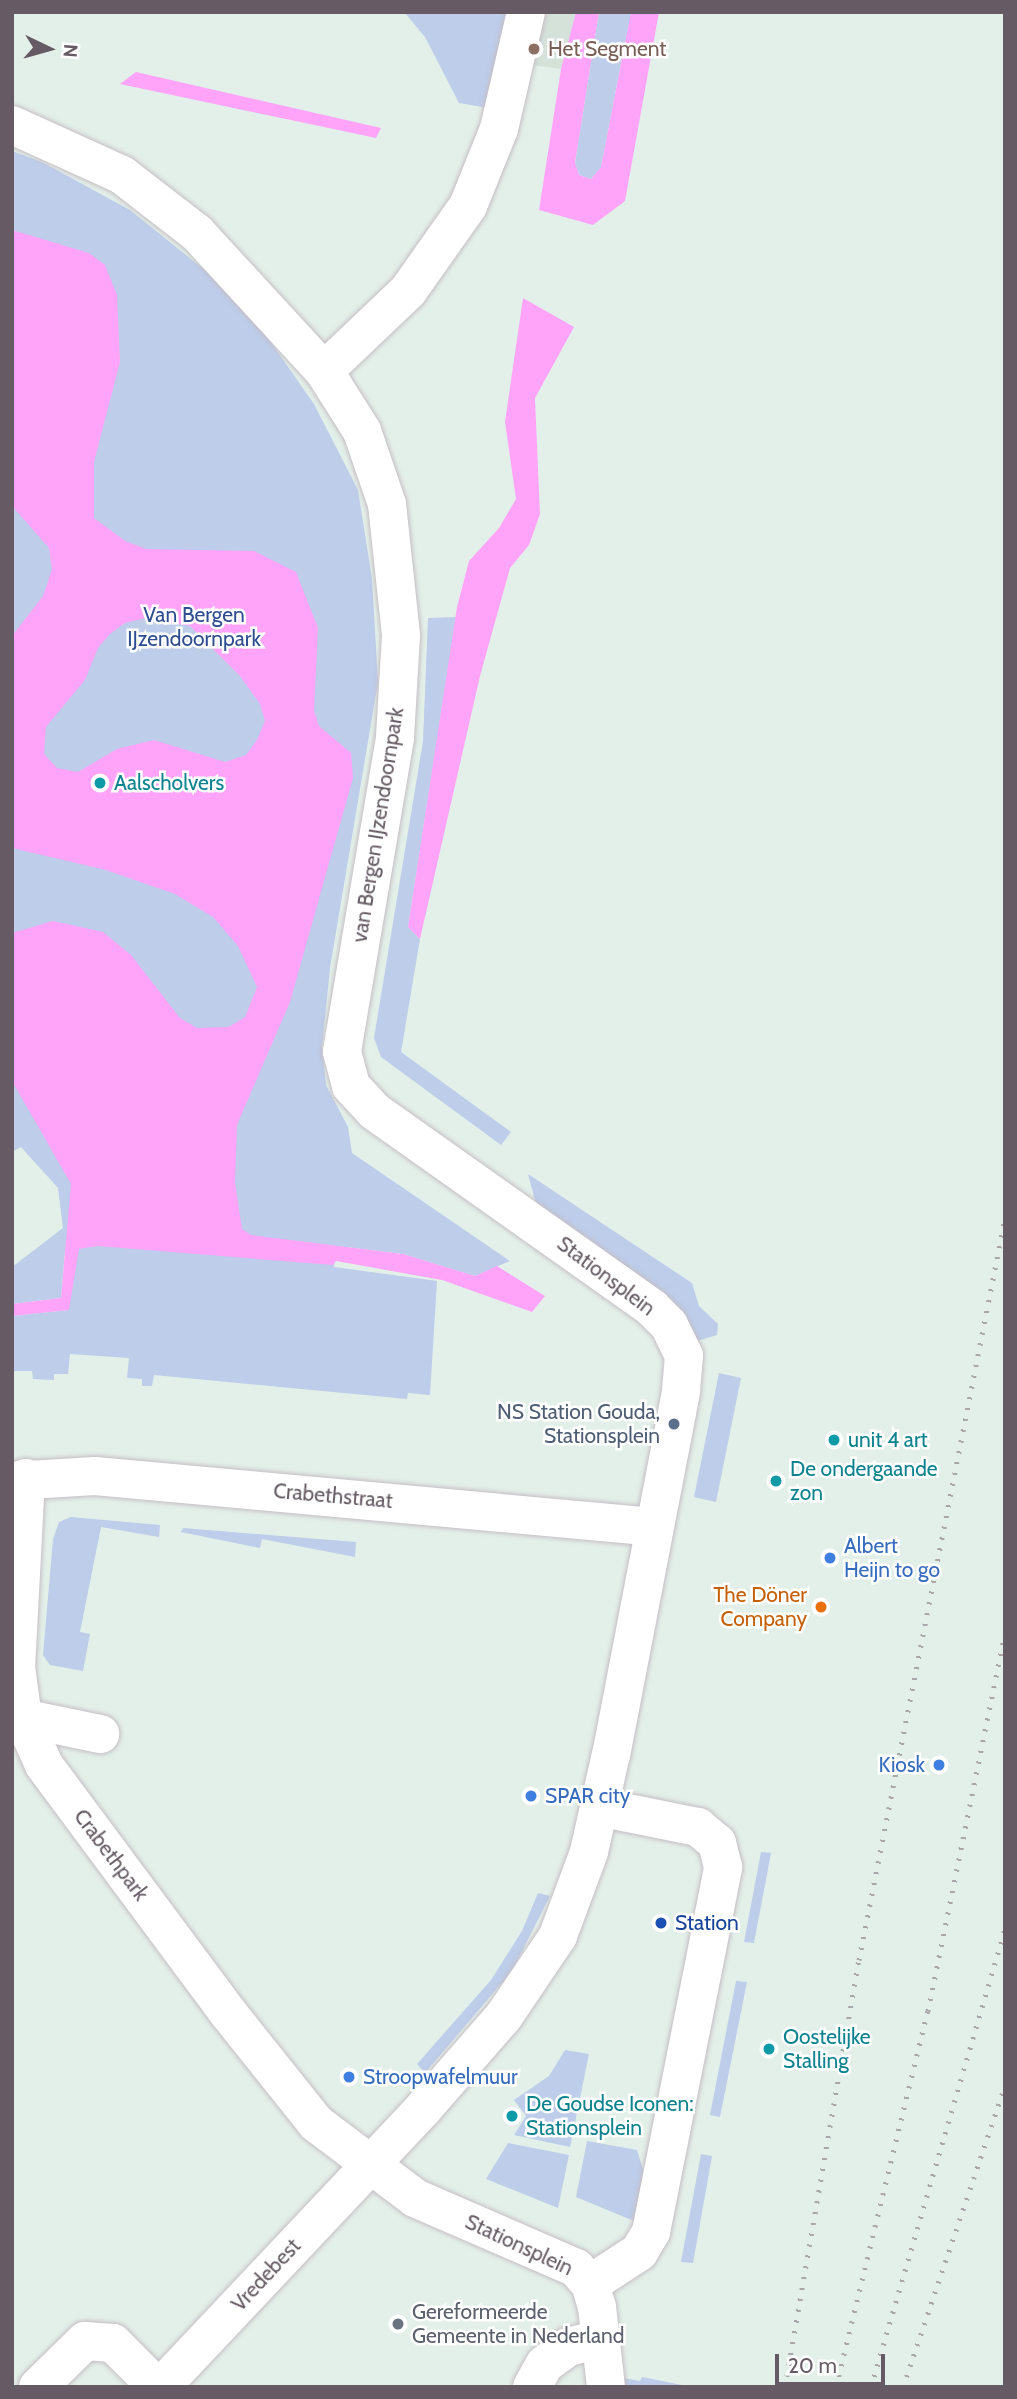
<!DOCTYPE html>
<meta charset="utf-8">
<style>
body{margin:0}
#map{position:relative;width:1017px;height:2399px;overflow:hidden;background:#e3f0e9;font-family:Cabin,sans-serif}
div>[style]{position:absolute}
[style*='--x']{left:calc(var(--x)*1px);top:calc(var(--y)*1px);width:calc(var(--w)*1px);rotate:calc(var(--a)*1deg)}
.education>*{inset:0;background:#d4e2da}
.green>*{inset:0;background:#bdcdea}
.water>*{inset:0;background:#ffa4f8}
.roads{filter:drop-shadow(0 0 2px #c6bdc4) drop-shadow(0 0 2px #c6bdc4)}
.minor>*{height:38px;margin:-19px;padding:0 19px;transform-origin:19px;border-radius:19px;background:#fff}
.rail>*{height:5px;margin-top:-2.5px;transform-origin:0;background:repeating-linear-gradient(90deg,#a9a6a9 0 2px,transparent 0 11px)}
.dots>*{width:19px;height:19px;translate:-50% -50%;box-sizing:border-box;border:4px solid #fff;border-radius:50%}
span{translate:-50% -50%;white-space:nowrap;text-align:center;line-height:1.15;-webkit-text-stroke:5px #fff;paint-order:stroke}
.education-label{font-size:21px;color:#785e54}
.left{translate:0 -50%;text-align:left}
.park-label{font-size:21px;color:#2f4e92}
.culture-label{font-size:21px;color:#0d838f}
.street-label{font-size:21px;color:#665b64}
.service-label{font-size:21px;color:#4e5e75}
.right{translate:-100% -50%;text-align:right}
.shop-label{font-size:21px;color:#366cbe}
.food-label{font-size:21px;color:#c56008}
.transit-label{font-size:21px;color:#164399}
.worship-label{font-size:21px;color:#5b616d}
.frame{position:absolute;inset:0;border:14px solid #665b64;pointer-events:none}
.north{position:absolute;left:14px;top:14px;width:70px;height:70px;-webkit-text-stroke:5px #fff;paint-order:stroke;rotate:95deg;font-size:19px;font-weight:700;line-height:28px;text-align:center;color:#665b64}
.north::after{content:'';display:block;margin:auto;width:24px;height:32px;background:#665b64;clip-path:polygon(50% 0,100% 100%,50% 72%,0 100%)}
.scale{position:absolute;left:775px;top:2354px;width:110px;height:32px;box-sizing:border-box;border:4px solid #665b64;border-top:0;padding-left:9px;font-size:21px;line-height:24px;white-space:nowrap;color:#665b64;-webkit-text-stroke:5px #fff;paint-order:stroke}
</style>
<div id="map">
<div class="education">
<div style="clip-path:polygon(506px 12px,576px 12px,561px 69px,500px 61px)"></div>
</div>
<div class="green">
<div style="clip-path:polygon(404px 12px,506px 12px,494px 109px,459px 103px,425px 37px)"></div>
<div style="clip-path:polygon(599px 12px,631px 12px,601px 167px,591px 179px,579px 175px,575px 163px)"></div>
<div style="clip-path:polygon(12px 151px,42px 162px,130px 210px,207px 272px,265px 334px,314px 404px,358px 490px,372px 579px,378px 682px,330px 968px,322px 1048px,326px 1085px,348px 1127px,352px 1153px,510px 1261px,475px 1276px,403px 1254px,337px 1246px,334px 1267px,437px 1281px,430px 1395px,408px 1393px,407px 1399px,154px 1375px,152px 1386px,142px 1386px,142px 1379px,127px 1378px,129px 1358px,70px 1354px,68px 1374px,54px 1374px,54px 1380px,33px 1379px,32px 1371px,12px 1371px,12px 1316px,69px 1310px,65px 1251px,61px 1298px,12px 1304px,12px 1267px,63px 1228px,58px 1188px,21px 1147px,12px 1152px)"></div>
<div style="clip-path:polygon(456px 617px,408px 927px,420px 939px,401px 1052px,511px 1132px,501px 1145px,381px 1057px,374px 1038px,423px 741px,428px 618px)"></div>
<div style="clip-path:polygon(528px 1174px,692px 1283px,699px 1306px,718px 1324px,717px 1335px,697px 1341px,537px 1208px)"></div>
<div style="clip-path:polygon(719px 1373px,741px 1378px,716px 1502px,694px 1497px)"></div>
<div style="clip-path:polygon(71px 1517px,160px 1525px,159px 1537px,101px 1527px,80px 1632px,90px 1634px,83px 1671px,50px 1665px,43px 1655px,53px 1539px,59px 1522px)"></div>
<div style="clip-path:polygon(183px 1528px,356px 1542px,355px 1557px,262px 1539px,260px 1548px,181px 1532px)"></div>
<div style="clip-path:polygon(761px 1852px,771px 1853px,754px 1943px,744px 1942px)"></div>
<div style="clip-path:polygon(538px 1893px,550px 1896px,512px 1971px,425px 2073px,417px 2064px,491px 1980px,522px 1931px)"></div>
<div style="clip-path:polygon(736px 1981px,747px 1982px,720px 2117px,710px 2115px)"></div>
<div style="clip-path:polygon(565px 2050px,589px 2054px,570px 2147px,514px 2135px,526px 2116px,514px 2100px,549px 2076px)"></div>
<div style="clip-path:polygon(587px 2141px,637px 2150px,645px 2176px,634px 2221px,576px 2197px)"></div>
<div style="clip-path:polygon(508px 2143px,569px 2155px,558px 2208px,486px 2179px)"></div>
<div style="clip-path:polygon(701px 2154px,712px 2156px,693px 2263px,681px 2262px)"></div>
<div style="clip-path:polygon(642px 2377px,692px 2387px,624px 2387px,623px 2378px,640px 2381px)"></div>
</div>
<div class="water">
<div style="clip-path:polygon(576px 12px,599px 12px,575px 163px,579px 175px,591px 179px,601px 167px,631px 12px,659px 12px,625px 201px,593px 225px,539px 210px,561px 69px)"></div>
<div style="clip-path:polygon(136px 72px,381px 128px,376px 138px,120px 84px)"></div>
<div style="clip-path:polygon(evenodd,12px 230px,89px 253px,105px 265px,117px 295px,120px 362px,94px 462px,94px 518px,125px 541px,146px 549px,254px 551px,296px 572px,318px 628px,314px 711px,319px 726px,351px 753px,353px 778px,290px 1002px,237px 1125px,235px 1183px,242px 1229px,251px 1235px,403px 1254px,475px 1276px,497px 1266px,545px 1296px,532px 1312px,442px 1280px,336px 1261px,333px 1265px,97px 1246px,79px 1249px,69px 1310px,12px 1316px,12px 1304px,61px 1298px,71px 1184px,12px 1081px,12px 933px,53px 921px,103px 932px,131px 955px,180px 1018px,197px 1028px,229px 1027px,245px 1017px,257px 987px,238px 946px,213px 917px,175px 894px,106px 870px,12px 848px,12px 636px,43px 596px,52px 569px,49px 548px,12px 506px,12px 230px,146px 618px,190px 626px,240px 676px,260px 704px,265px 721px,257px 740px,246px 755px,225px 762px,154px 740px,117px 749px,78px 772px,57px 768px,44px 754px,46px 727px,85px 680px,98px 648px,110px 634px,125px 623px,146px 618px)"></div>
<div style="clip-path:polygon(523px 298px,574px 327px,535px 398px,540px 514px,529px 545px,510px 568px,480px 676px,420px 939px,408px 927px,457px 607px,469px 561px,499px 528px,516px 499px,505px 422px)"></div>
</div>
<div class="roads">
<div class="minor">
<div style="--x:12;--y:125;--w:121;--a:24.4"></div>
<div style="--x:122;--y:175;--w:95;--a:37.7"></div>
<div style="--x:197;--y:233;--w:188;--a:47.4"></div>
<div style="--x:324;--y:371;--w:71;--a:57.7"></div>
<div style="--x:362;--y:431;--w:77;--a:71.1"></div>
<div style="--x:387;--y:504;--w:133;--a:83.9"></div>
<div style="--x:401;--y:636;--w:102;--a:93.4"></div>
<div style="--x:395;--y:738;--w:318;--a:99.6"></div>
<div style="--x:342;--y:1052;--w:35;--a:75"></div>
<div style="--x:351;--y:1086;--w:34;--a:47"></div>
<div style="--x:374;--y:1111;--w:341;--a:35.3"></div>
<div style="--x:652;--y:1308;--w:24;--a:45"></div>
<div style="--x:669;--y:1325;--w:34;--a:64"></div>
<div style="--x:684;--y:1356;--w:36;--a:95"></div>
<div style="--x:681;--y:1392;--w:369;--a:100.9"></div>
<div style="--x:611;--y:1754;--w:100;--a:102.7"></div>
<div style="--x:589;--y:1852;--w:90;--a:110.3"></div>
<div style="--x:558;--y:1936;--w:97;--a:124"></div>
<div style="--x:504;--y:2016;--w:125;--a:131.1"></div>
<div style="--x:422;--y:2110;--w:381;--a:133.3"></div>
<div style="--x:324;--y:371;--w:116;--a:-43.6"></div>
<div style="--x:408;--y:291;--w:104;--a:-54.8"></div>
<div style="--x:468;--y:206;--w:83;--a:-68.1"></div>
<div style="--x:499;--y:129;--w:120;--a:-77"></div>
<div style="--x:26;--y:1478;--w:189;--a:93"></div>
<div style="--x:16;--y:1667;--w:51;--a:82.2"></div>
<div style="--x:23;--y:1718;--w:51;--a:65.9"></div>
<div style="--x:44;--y:1765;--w:310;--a:53.4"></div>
<div style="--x:229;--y:2014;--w:139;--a:51.4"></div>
<div style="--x:316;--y:2123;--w:124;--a:37.1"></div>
<div style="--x:415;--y:2198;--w:176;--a:23.5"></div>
<div style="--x:576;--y:2268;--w:21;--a:49"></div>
<div style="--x:590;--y:2284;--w:24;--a:73"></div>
<div style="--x:597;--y:2307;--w:81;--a:83.6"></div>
<div style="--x:12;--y:1481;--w:83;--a:-3.4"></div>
<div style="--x:95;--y:1476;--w:561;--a:5.21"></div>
<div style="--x:23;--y:1718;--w:79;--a:11.7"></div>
<div style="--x:590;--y:2284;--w:59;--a:-33.1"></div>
<div style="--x:639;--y:2252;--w:23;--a:-59"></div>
<div style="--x:651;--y:2232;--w:372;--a:-78.8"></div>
<div style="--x:723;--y:1867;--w:25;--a:-104"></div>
<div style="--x:717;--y:1843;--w:25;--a:-140"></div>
<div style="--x:698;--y:1827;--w:101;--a:-168.6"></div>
<div style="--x:38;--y:2387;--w:66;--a:-44.4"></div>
<div style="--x:85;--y:2341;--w:28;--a:4"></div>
<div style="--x:113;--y:2343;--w:62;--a:45"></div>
<div style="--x:532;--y:2387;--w:26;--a:-61"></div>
<div style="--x:545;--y:2364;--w:29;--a:-36"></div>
<div style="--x:568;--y:2347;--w:33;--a:-14"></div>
</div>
</div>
<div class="rail">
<div style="--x:785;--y:2387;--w:433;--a:-80.2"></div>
<div style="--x:859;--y:1960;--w:756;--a:-78.87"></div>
<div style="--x:836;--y:2387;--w:387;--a:-76.3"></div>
<div style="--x:928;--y:2011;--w:385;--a:-78.5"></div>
<div style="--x:871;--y:2387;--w:477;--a:-73.7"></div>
<div style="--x:903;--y:2387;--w:319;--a:-71.3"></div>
</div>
<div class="dots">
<div style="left:534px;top:49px;background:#8d6e63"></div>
<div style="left:100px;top:783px;background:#0f9aa8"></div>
<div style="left:674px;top:1424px;background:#5c6f8a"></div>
<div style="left:834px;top:1440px;background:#0f9aa8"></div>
<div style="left:776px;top:1481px;background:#0f9aa8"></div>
<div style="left:830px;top:1558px;background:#3f7fe0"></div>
<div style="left:821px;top:1607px;background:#e8710a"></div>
<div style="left:939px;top:1765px;background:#3f7fe0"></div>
<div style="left:531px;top:1796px;background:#3f7fe0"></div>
<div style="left:661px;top:1923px;background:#1a4fb4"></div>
<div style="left:769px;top:2049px;background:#0f9aa8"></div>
<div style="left:349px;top:2077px;background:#3f7fe0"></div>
<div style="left:512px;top:2116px;background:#0f9aa8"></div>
<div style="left:398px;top:2324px;background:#6b7280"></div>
</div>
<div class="education-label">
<span class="left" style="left:548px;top:49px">Het Segment</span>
</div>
<div class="park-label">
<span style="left:194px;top:627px">Van Bergen<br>IJzendoornpark</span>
</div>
<div class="culture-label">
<span class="left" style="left:114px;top:783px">Aalscholvers</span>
<span class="left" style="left:848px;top:1440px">unit 4 art</span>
<span class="left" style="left:790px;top:1481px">De ondergaande<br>zon</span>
<span class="left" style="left:783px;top:2049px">Oostelijke<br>Stalling</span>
<span class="left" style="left:526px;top:2116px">De Goudse Iconen:<br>Stationsplein</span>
</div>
<div class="street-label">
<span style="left:378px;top:825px;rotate:-81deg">van Bergen IJzendoornpark</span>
<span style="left:606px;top:1276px;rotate:37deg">Stationsplein</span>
<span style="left:333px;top:1496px;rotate:5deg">Crabethstraat</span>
<span style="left:111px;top:1855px;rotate:53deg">Crabethpark</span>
<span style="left:519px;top:2245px;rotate:25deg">Stationsplein</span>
<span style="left:266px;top:2275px;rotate:-47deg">Vredebest</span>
</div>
<div class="service-label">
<span class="right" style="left:660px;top:1424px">NS Station Gouda,<br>Stationsplein</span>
</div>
<div class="shop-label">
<span class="left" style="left:844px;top:1558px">Albert<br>Heijn to go</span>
<span class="right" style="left:925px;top:1765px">Kiosk</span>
<span class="left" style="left:545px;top:1796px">SPAR city</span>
<span class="left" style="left:363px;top:2077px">Stroopwafelmuur</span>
</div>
<div class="food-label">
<span class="right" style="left:807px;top:1607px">The Döner<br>Company</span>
</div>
<div class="transit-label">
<span class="left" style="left:675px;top:1923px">Station</span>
</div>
<div class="worship-label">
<span class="left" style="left:412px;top:2324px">Gereformeerde<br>Gemeente in Nederland</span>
</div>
<div class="frame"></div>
<div class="north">N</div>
<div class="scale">20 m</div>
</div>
